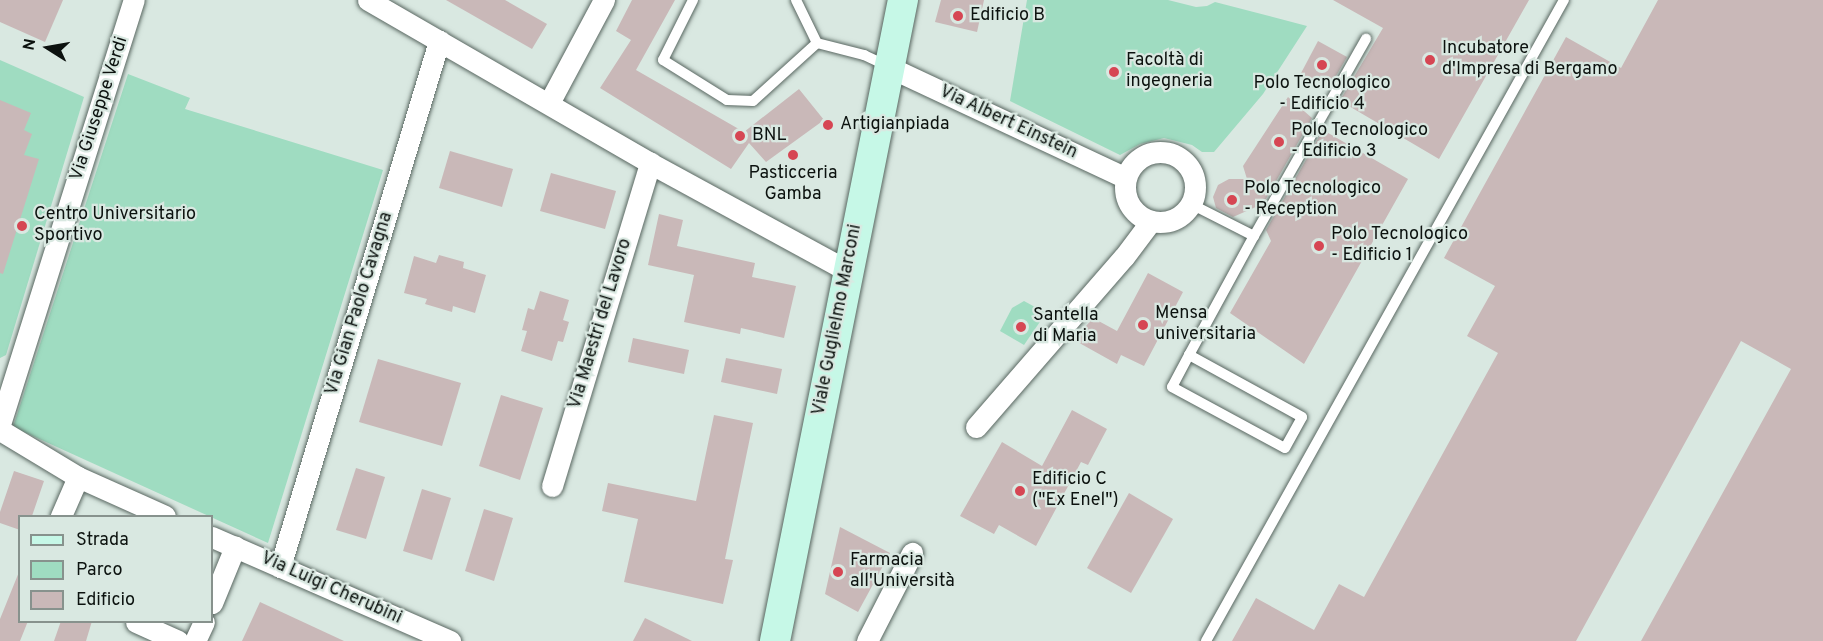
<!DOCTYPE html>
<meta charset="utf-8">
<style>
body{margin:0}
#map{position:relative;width:1823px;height:641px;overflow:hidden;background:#d9e8e1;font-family:Overpass,sans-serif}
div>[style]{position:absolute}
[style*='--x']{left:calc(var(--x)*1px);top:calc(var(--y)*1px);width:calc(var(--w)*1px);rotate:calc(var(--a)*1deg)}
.green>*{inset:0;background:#9fdcc1}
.building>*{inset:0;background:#c9b8b8}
.roads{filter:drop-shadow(0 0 2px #596761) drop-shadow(0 0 2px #596761)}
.lane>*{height:10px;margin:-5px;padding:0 5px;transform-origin:5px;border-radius:5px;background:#fff}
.street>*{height:21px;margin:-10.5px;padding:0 10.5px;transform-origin:10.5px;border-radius:10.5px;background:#fff}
.street>.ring{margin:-10.5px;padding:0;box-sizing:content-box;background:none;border:21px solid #fff;border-radius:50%}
.secondary>*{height:30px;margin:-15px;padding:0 15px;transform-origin:15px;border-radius:15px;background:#c6f8e7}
.dots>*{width:16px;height:16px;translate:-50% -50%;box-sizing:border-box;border:3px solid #d9e8e1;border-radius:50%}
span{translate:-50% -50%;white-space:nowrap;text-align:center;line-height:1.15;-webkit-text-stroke:4.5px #d9e8e1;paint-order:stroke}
.poi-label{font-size:18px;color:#0c120f}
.left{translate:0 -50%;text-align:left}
.street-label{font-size:18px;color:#0c120f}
.legend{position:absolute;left:18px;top:515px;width:195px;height:108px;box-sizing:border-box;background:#d9e8e1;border:2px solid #87928d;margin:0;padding:8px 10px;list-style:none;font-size:18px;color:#0c120f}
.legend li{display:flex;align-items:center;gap:12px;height:30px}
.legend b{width:30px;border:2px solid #87928d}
.north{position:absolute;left:18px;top:18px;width:60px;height:60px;-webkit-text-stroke:4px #d9e8e1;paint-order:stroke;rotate:281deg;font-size:16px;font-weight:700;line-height:24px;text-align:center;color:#0c120f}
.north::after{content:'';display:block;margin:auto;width:21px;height:27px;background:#0c120f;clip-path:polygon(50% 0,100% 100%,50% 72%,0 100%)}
</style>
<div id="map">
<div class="green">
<div style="clip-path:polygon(1027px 0,1168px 0,1196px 7px,1207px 6px,1215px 2px,1307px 26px,1263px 94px,1214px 152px,1202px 152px,1192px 145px,1164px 138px,1140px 144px,1120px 155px,1010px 101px)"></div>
<div style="clip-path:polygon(0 60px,84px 97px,6px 355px,0 358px)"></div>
<div style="clip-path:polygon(128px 74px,190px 98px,185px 109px,383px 170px,268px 543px,13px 427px)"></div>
<div style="clip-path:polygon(1024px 301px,1046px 313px,1024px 345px,1000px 331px,1012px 308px)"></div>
</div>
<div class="building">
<div style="clip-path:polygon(0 0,63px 0,45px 42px,0 22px)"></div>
<div style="clip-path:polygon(446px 0,505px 0,547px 24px,532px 49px)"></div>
<div style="clip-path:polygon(632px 0,675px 0,636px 70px,744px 132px,799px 89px,824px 120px,766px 162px,749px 143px,731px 169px,600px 88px,631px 40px,616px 31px)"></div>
<div style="clip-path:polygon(941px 0,984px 0,977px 32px,935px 22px)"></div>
<div style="clip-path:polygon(1333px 0,1529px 0,1439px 159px,1342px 102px,1345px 98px,1342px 97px,1383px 28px)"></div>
<div style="clip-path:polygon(1658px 0,1823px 0,1823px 641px,1641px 641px,1791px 369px,1741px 341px,1576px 641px,1232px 641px,1256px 598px,1314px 630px,1339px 584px,1364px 597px,1498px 353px,1467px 336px,1495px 286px,1444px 258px,1566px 37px,1621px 68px)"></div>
<div style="clip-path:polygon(1318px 41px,1347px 57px,1328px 90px,1300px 75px)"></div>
<div style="clip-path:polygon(1288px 97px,1312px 118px,1259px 211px,1258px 206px,1233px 217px,1216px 208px,1213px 197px,1218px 185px,1229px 179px,1247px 179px,1243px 166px)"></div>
<div style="clip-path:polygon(0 100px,31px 113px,24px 130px,32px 134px,24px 155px,39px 159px,3px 274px,0 273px)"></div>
<div style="clip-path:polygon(1323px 130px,1408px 179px,1304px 364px,1230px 313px,1271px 241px,1266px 230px)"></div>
<div style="clip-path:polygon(450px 151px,513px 169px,502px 207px,439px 188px)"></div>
<div style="clip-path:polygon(551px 173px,616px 191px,605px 229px,540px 211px)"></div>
<div style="clip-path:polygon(659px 214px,683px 220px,677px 246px,755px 263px,752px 277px,796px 286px,784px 338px,741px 328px,740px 334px,684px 322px,694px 275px,648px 265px)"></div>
<div style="clip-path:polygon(439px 255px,464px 262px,463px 268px,486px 275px,475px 313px,453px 306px,452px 312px,425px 304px,427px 299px,404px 293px,414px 256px,436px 263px)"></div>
<div style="clip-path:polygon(1148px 273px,1183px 292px,1144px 366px,1121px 355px,1117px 364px,1074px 340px,1093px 318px,1117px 331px)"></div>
<div style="clip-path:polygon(540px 291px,569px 300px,563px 320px,569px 322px,563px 342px,558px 341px,552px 361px,521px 351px,527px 331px,522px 330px,528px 308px,534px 310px)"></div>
<div style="clip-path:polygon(633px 338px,689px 350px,684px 374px,628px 362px)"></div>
<div style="clip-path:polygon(726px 358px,782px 369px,777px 394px,721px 382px)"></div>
<div style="clip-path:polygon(378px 359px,461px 383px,442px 446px,359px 422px)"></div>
<div style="clip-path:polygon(501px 395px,543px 408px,520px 480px,479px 466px)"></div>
<div style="clip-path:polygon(1072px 410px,1107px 429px,1088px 465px,1081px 462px,1036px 546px,999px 525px,994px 534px,960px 516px,1002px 442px,1042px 466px)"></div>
<div style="clip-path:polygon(714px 415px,753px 423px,725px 559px,733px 560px,723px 604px,624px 582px,638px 519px,602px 511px,608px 483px,696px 501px)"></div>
<div style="clip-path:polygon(356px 468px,385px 477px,366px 539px,336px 530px)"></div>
<div style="clip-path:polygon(14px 471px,44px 481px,32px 516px,20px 516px,20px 530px,0 523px,0 512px)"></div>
<div style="clip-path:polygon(422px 489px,451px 498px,432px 560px,403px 551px)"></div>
<div style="clip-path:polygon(1129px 493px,1173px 519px,1131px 593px,1087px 568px)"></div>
<div style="clip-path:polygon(484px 509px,513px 518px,494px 581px,465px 571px)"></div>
<div style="clip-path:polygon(840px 527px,890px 553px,858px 612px,825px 594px)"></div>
<div style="clip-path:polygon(19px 572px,20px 621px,28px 621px,20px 641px,0 641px,0 619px)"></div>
<div style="clip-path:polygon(260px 602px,344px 641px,242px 641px)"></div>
<div style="clip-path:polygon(645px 618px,692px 641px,633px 641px)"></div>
<div style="clip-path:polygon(61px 621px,92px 621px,86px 641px,54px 641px)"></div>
</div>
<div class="roads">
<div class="lane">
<div style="--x:693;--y:0;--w:67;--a:116.6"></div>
<div style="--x:663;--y:60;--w:75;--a:32"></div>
<div style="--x:727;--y:100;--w:26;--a:2"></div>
<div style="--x:753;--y:101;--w:86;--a:-42.2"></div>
<div style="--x:796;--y:0;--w:48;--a:64"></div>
<div style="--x:817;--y:43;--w:49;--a:14.3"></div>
<div style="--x:864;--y:55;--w:26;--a:25"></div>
<div style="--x:1254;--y:236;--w:227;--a:-60.4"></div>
<div style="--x:1189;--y:355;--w:36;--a:118"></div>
<div style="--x:1172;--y:387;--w:128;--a:28.4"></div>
<div style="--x:1285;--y:448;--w:35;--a:-61"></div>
<div style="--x:1302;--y:417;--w:129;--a:-151.2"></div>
<div style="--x:1189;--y:355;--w:136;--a:-61.4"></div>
<div style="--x:1254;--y:236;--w:71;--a:-153.1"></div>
<div style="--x:1206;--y:641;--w:734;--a:-60.82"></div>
</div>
<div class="street">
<div style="--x:368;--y:0;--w:326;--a:30"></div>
<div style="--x:650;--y:163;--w:226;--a:28.6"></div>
<div style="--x:891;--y:68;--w:259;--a:25.1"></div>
<div style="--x:549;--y:103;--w:117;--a:-61.9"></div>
<div class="ring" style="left:1125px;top:152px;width:49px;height:49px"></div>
<div style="--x:0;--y:424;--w:445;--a:-72.5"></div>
<div style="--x:976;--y:427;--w:225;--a:-49"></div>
<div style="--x:1124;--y:257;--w:45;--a:-53.1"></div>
<div style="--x:0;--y:430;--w:91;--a:31.1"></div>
<div style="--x:78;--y:477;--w:43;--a:113.6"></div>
<div style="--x:78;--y:477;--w:95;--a:24.1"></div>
<div style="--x:552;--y:486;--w:338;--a:-73.1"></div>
<div style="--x:212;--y:537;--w:260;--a:23.6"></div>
<div style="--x:280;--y:567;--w:550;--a:-73.18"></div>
<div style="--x:212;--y:603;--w:61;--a:-67.7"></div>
<div style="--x:136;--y:622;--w:46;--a:24.3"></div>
<div style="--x:195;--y:641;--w:21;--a:-65"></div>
<div style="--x:867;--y:641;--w:99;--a:-62.9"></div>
</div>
<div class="secondary">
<div style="--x:775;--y:641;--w:654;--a:-78.71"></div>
</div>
</div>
<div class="dots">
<div style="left:958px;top:16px;background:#d64653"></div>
<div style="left:1430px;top:60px;background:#d64653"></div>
<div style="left:1322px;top:65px;background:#d64653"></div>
<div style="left:1114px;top:72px;background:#d64653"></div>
<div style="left:828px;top:125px;background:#d64653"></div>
<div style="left:740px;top:136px;background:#d64653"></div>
<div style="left:1279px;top:142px;background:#d64653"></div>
<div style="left:793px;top:155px;background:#d64653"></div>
<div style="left:1232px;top:200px;background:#d64653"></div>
<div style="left:22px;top:226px;background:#d64653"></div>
<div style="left:1319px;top:246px;background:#d64653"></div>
<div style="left:1143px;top:325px;background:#d64653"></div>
<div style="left:1021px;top:327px;background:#d64653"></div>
<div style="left:1020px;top:491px;background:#d64653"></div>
<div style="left:838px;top:572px;background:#d64653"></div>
</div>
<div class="poi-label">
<span class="left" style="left:970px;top:16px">Edificio B</span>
<span class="left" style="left:1442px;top:60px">Incubatore<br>d'Impresa di Bergamo</span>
<span class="left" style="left:1126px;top:72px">Facoltà di<br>ingegneria</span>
<span style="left:1322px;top:95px">Polo Tecnologico<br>- Edificio 4</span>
<span class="left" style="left:840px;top:125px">Artigianpiada</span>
<span class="left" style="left:1291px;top:142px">Polo Tecnologico<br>- Edificio 3</span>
<span class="left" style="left:752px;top:136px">BNL</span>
<span style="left:793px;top:185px">Pasticceria<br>Gamba</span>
<span class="left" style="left:1244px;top:200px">Polo Tecnologico<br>- Reception</span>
<span class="left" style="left:34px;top:226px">Centro Universitario<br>Sportivo</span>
<span class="left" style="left:1331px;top:246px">Polo Tecnologico<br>- Edificio 1</span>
<span class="left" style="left:1155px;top:325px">Mensa<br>universitaria</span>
<span class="left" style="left:1033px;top:327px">Santella<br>di Maria</span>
<span class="left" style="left:1032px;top:491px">Edificio C<br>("Ex Enel")</span>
<span class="left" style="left:850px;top:572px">Farmacia<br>all'Università</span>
</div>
<div class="street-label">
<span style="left:100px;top:109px;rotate:-72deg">Via Giuseppe Verdi</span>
<span style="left:1008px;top:123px;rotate:25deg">Via Albert Einstein</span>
<span style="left:360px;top:304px;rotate:-73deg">Via Gian Paolo Cavagna</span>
<span style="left:838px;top:320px;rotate:-79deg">Viale Guglielmo Marconi</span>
<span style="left:601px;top:324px;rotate:-73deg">Via Maestri del Lavoro</span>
<span style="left:331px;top:589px;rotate:24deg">Via Luigi Cherubini</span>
</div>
<ul class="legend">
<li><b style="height:8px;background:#c6f8e7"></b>Strada</li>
<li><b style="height:16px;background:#9fdcc1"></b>Parco</li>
<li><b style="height:16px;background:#c9b8b8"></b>Edificio</li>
</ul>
<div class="north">N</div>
</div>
